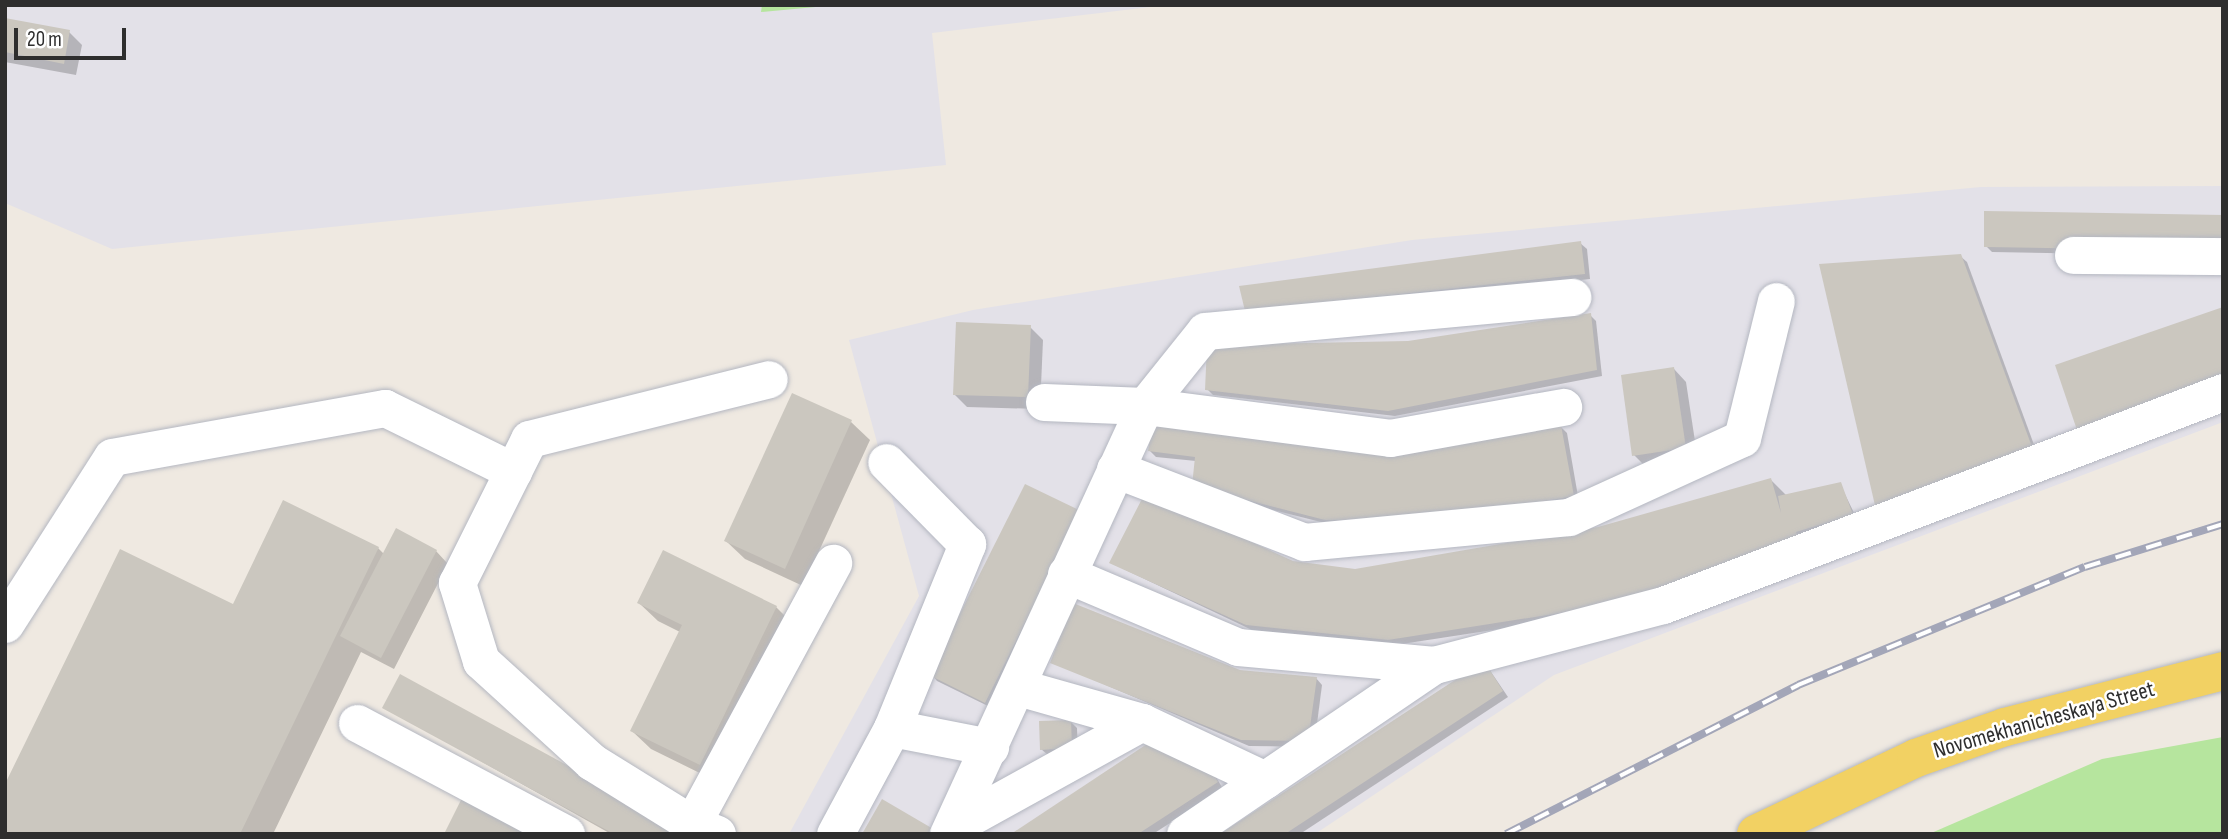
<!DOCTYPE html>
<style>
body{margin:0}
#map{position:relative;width:2228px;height:839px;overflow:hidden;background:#efe9e1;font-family:"Sofia Sans Condensed",sans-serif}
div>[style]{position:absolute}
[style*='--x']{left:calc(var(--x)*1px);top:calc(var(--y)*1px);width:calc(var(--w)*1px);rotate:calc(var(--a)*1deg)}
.industrial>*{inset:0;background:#e3e1e8}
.green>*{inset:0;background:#b6e59e}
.shadow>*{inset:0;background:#0003}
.building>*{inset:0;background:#cbc7bf}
.roads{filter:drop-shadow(0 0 2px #b4b7c1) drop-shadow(0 0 2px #b4b7c1)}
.minor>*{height:37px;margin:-18.5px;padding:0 18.5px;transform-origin:18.5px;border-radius:18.5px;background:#fff}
.major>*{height:38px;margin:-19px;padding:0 19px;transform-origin:19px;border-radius:19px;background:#f2d163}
.rail>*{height:8px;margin-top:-4px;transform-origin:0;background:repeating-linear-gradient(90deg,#fff 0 16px,#a3a6b8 0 32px);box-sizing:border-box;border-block:2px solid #a3a6b8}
span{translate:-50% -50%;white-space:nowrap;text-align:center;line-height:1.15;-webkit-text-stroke:5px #fff;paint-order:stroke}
.street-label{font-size:23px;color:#2e2e2e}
.frame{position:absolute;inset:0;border:7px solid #2e2e2e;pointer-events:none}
.scale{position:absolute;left:14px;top:28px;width:112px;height:32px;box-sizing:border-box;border:4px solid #2e2e2e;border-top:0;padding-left:9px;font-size:21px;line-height:24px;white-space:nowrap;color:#2e2e2e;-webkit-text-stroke:5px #fff;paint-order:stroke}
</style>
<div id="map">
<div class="industrial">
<div style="clip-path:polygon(5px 5px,1167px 5px,932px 33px,946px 165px,112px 249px,5px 203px)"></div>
<div style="clip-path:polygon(2223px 186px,2223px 422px,1554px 675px,1315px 834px,789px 834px,919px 596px,849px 340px,973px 310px,1412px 240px,1981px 187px)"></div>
</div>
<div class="green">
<div style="clip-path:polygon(762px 5px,837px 5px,761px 12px)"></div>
<div style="clip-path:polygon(2223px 737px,2223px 834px,1929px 834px,2102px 759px)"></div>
</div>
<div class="shadow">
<div style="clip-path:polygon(5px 19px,69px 32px,82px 45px,76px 75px,5px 62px)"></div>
<div style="clip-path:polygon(2223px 217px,2223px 256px,1992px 252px,1986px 246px)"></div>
<div style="clip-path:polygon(1580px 243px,1587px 249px,1590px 279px,1253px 316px)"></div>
<div style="clip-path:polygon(1960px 256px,1967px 262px,2037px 453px,1879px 513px)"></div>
<div style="clip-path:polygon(1590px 315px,1596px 321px,1602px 376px,1395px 416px,1213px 395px,1207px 389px,1408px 342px)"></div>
<div style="clip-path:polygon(1030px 327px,1043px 340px,1040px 409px,967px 407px,954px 394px)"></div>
<div style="clip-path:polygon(1674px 369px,1686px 382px,1698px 461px,1647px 468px,1634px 455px)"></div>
<div style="clip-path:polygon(793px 395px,851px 422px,870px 440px,803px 586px,745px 559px,726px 541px)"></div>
<div style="clip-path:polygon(1561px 427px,1567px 433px,1579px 502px,1333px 525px,1201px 492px,1196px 461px,1156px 457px,1150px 451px)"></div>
<div style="clip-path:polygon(1771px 480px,1787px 496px,1840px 484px,1858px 521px,1650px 606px,1395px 645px,1254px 631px,1111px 563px,1292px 562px,1355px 571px,1598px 529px)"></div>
<div style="clip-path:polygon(1080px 513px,992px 708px,937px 681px,931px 674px)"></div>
<div style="clip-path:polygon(378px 548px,384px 554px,436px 551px,448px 564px,394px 669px,361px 652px,273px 834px,5px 834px)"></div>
<div style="clip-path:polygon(639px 603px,776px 607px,794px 625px,718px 782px,651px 749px,632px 731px,680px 632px,658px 621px)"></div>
<div style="clip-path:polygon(1052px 662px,1316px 678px,1322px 685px,1314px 747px,1249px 746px)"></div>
<div style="clip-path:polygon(1489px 669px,1508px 697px,1300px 834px,1223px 834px)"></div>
<div style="clip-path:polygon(384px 707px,690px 834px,611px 834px)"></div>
<div style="clip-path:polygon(1071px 722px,1077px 728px,1078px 754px,1048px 755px,1041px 749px)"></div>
<div style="clip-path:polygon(1212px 770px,1223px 789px,1153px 834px,1014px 834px)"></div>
</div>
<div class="building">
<div style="clip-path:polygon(5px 18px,70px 30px,64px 64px,5px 52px)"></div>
<div style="clip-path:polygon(1984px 211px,2223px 215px,2223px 251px,1984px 247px)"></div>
<div style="clip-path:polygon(1581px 241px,1585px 274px,1245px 311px,1239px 286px)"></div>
<div style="clip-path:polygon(1961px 254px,2032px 447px,1877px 514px,1819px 264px)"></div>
<div style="clip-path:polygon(2223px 307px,2223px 383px,2078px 433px,2055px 365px)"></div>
<div style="clip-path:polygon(1591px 313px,1597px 370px,1388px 411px,1205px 390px,1207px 345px,1408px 341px)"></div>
<div style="clip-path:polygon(956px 322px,1031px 325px,1028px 397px,953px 395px)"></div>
<div style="clip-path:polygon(1674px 367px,1686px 448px,1632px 456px,1621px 375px)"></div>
<div style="clip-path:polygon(792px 393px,852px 420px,785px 569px,724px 541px)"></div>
<div style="clip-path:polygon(1153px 420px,1561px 425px,1574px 496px,1418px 523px,1325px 520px,1192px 486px,1195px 457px,1148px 451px)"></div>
<div style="clip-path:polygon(1771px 478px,1781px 513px,1778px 496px,1841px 482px,1853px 515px,1796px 532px,1804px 549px,1643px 600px,1388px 640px,1246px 625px,1109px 563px,1145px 493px,1293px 561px,1355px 569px,1598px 527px)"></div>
<div style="clip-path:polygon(1025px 484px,1081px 511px,985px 703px,929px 675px)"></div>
<div style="clip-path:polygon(283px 500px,379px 547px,240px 834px,5px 834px,5px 784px,120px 549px,233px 604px)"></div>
<div style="clip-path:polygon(396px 528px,437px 550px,381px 658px,340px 636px)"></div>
<div style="clip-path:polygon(663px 550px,777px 606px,700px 765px,630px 731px,682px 625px,637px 603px)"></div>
<div style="clip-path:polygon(1073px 603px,1240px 670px,1317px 677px,1308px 741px,1241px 740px,1050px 663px)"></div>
<div style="clip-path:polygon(1484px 661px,1503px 691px,1285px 834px,1220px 834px)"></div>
<div style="clip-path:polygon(400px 674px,693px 834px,614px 834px,382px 708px)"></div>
<div style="clip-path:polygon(1071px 720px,1072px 748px,1040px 750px,1039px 721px)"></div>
<div style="clip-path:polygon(1153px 740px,1206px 762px,1218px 782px,1138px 834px,1011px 834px)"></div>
<div style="clip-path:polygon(464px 794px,541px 834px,444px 834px)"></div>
<div style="clip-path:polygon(882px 799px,935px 830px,932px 834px,862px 834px)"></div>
</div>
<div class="roads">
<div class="minor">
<div style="--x:2073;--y:255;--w:150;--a:0.4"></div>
<div style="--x:1044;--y:402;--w:101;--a:2.3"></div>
<div style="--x:1145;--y:406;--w:247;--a:7.4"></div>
<div style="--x:1390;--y:438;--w:176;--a:-10.2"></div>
<div style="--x:1115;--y:469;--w:203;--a:21.1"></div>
<div style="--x:1304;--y:542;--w:266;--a:-5.4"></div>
<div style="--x:1569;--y:517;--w:190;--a:-24.5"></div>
<div style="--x:1742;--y:438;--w:141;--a:-76.1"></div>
<div style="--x:1066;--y:574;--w:187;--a:23"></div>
<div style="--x:1238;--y:647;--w:197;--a:5.2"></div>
<div style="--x:1434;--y:665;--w:237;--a:-14.7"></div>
<div style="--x:1663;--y:605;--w:599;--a:-20.82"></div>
<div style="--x:5;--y:624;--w:198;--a:-57.4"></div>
<div style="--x:112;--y:457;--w:277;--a:-10.2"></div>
<div style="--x:385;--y:408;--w:143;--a:26.2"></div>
<div style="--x:1018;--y:687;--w:129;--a:15.8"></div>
<div style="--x:1142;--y:722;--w:136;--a:25.2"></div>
<div style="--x:357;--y:723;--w:237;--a:28"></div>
<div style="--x:892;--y:728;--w:100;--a:11"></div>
<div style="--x:692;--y:824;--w:297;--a:-61.6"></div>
<div style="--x:952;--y:827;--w:217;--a:-28.9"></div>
<div style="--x:717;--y:834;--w:27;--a:-158"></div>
<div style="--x:692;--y:824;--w:118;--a:-148.2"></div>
<div style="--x:592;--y:762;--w:150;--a:-137.7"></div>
<div style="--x:481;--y:661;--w:82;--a:-107.1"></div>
<div style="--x:457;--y:583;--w:161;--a:-63.4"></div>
<div style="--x:529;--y:439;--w:247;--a:-14"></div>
<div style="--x:835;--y:834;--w:120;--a:-61.7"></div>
<div style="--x:892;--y:728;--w:199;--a:-67.8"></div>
<div style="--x:967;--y:544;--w:115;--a:-134.6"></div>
<div style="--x:948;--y:834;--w:471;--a:-65.3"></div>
<div style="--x:1145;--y:406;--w:96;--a:-51.3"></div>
<div style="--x:1205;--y:331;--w:369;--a:-5.3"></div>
<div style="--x:1185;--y:834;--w:301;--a:-34.2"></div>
</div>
<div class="major">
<div style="--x:1756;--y:834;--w:177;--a:-25.4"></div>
<div style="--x:1916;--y:758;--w:94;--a:-19.2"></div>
<div style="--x:2005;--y:727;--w:225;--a:-14.4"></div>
</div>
</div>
<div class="rail">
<div style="--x:1506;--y:834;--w:328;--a:-27"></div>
<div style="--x:1798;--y:685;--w:310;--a:-22.4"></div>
<div style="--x:2085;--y:567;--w:145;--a:-17.3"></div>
</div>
<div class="street-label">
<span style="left:2044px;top:720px;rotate:-16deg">Novomekhanicheskaya Street</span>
</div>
<div class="frame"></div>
<div class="scale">20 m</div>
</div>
